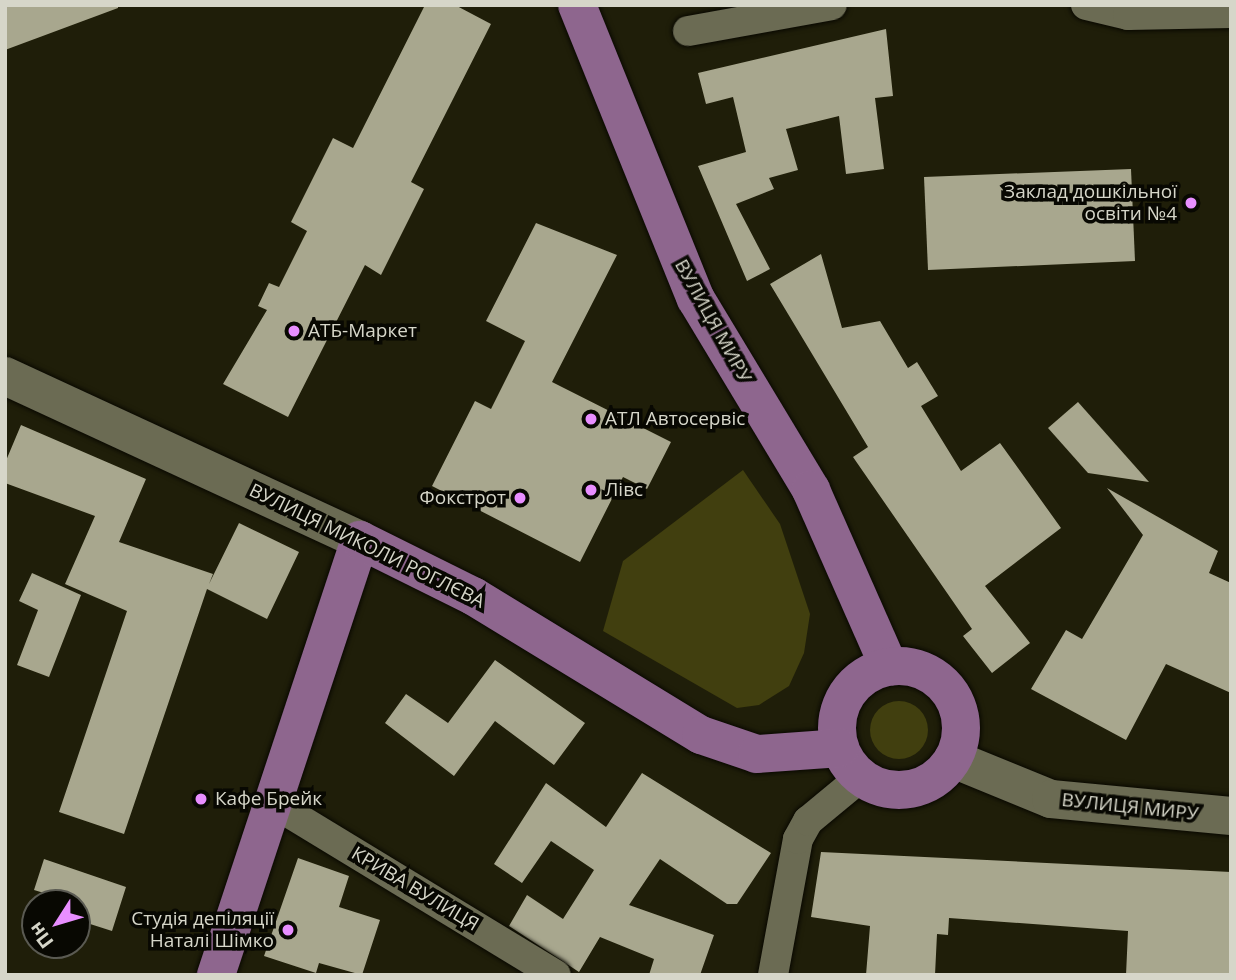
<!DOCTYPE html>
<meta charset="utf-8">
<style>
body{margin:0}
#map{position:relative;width:1236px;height:980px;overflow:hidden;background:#1f1e09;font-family:"Open Sans",sans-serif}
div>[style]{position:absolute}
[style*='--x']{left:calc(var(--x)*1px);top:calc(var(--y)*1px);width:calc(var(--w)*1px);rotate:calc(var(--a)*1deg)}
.green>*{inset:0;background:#413f0f}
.round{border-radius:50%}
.building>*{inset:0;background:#a8a78e}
.roads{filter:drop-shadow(0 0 2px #090800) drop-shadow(0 0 2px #090800)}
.minor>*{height:30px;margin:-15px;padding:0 15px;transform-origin:15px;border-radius:15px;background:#6b6b53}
.tertiary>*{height:38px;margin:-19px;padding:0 19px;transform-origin:19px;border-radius:19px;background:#6b6b53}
.secondary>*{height:38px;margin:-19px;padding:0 19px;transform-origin:19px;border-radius:19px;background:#6b6b53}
.primary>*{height:38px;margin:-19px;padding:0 19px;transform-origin:19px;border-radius:19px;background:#8e668e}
.primary>.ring{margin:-19px;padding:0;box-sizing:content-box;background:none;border:38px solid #8e668e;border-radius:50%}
.dots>*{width:19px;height:19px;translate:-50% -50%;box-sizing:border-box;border:4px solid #080802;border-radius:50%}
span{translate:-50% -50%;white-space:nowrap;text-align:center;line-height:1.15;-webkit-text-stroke:7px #080802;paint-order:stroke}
.poi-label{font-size:19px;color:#d6d6c9}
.right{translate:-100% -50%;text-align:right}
.left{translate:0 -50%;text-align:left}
.street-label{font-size:19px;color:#d6d6c9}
.frame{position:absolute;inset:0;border:7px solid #d6d6c9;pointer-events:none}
.north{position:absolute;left:21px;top:889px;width:70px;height:70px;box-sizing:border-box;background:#080802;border:2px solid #5a5a52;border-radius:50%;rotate:233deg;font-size:19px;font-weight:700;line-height:28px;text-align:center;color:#d6d6c9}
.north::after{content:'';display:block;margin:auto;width:24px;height:32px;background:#e88eff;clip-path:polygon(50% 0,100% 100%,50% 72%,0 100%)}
</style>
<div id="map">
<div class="green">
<div style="clip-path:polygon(743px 470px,780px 524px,810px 614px,804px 653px,789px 686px,759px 705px,737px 708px,603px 631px,623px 561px)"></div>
<div class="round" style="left:870px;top:701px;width:58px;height:58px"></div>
</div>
<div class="building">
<div style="clip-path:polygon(5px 5px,118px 5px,118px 8px,5px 50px)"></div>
<div style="clip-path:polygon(425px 5px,455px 5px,491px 24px,411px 182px,424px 189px,381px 275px,365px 265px,288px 417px,223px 384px,267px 310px,258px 306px,269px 283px,279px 287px,307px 231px,291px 222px,333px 138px,353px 148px)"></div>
<div style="clip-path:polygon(886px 29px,893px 96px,875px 98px,884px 169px,846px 174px,839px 116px,786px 129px,798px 170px,769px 178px,774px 189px,736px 204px,770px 269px,747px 281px,698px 166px,746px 152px,733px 97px,706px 104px,698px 73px)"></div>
<div style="clip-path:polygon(1131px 169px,1135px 261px,928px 270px,924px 177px)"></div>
<div style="clip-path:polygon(536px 223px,617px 255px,552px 382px,671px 442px,647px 489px,623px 477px,580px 562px,432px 486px,475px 401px,491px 409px,525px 341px,486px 321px)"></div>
<div style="clip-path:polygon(821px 254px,842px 328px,880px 321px,908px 368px,917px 362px,938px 396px,921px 406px,961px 471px,1000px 443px,1061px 528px,985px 586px,1030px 643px,992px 673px,963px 636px,972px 629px,853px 457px,868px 447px,770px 284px)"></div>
<div style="clip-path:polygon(1078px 402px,1149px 482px,1088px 473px,1048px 428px)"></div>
<div style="clip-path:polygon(21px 425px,146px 479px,119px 542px,213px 574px,209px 584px,239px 523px,299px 552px,267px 619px,207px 589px,124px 834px,59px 812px,127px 611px,65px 584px,95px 516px,5px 483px,5px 463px)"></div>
<div style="clip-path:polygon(1107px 488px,1218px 551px,1209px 573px,1231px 583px,1231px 693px,1166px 664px,1126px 740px,1031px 689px,1066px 630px,1082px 639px,1143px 535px)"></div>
<div style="clip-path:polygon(32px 573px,81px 595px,49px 677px,17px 665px,38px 610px,19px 601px)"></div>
<div style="clip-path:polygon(495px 660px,585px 723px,554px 765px,495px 721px,454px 776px,385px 723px,406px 694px,448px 723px)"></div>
<div style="clip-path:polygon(642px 773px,771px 853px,737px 904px,727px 904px,660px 859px,629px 905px,714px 935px,700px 975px,649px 975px,654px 959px,600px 937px,579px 972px,509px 926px,527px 895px,563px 919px,594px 870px,551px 841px,522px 883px,494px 864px,546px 783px,606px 827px)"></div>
<div style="clip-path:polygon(821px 852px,1231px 872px,1231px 975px,1126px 975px,1128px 931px,949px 918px,948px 935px,937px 934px,935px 975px,866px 975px,870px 926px,811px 917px)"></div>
<div style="clip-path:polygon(298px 858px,349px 876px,339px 907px,380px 920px,362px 975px,319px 963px,316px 973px,264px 956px)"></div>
<div style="clip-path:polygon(44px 859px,126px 887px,112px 931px,87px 923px,79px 946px,77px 945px,77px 903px,34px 890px)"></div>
</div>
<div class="roads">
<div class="minor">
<div style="--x:1086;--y:5;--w:43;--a:13.4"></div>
<div style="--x:1128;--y:15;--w:103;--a:-1.1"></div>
<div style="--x:688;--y:31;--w:146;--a:-10.2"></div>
<div style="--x:273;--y:803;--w:331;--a:31.3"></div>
<div style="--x:773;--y:975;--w:138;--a:-79.6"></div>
<div style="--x:798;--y:839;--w:21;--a:-61"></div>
<div style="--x:808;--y:821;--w:67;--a:-39.6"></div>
</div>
<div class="tertiary">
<div style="--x:5;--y:376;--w:391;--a:24.8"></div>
</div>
<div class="secondary">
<div style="--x:953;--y:759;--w:106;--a:22.2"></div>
<div style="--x:1051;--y:799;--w:181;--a:5.4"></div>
</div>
<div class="primary">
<div style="--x:577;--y:5;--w:317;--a:68"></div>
<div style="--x:696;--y:299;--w:223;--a:58.9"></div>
<div style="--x:811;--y:490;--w:193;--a:66.2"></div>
<div class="ring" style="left:837px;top:666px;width:86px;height:86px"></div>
<div style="--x:216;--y:975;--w:458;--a:-71.7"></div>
<div style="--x:360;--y:540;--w:126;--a:26.4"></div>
<div style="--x:473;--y:596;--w:267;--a:31.4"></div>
<div style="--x:701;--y:735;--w:59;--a:18.7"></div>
<div style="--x:757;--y:754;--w:83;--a:-4.1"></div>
</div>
</div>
<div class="dots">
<div style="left:1191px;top:203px;background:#e88eff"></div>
<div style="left:294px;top:331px;background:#e88eff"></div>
<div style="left:591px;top:419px;background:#e88eff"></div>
<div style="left:591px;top:490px;background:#e88eff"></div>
<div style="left:520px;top:498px;background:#e88eff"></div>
<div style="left:201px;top:799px;background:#e88eff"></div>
<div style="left:288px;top:930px;background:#e88eff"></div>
</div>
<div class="poi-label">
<span class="right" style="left:1177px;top:203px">Заклад дошкільної<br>освіти №4</span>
<span class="left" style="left:308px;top:331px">АТБ-Маркет</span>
<span class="left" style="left:605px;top:419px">АТЛ Автосервіс</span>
<span class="left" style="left:605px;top:490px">Лівс</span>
<span class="right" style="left:506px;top:498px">Фокстрот</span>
<span class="left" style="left:215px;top:799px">Кафе Брейк</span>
<span class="right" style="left:274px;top:930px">Студія депіляції<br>Наталі Шімко</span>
</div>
<div class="street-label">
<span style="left:713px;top:321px;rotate:61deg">ВУЛИЦЯ МИРУ</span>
<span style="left:367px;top:546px;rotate:26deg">ВУЛИЦЯ МИКОЛИ РОГЛЄВА</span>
<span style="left:1130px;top:807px;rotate:6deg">ВУЛИЦЯ МИРУ</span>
<span style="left:415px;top:889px;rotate:31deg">КРИВА ВУЛИЦЯ</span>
</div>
<div class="frame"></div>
<div class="north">Пн</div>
</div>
